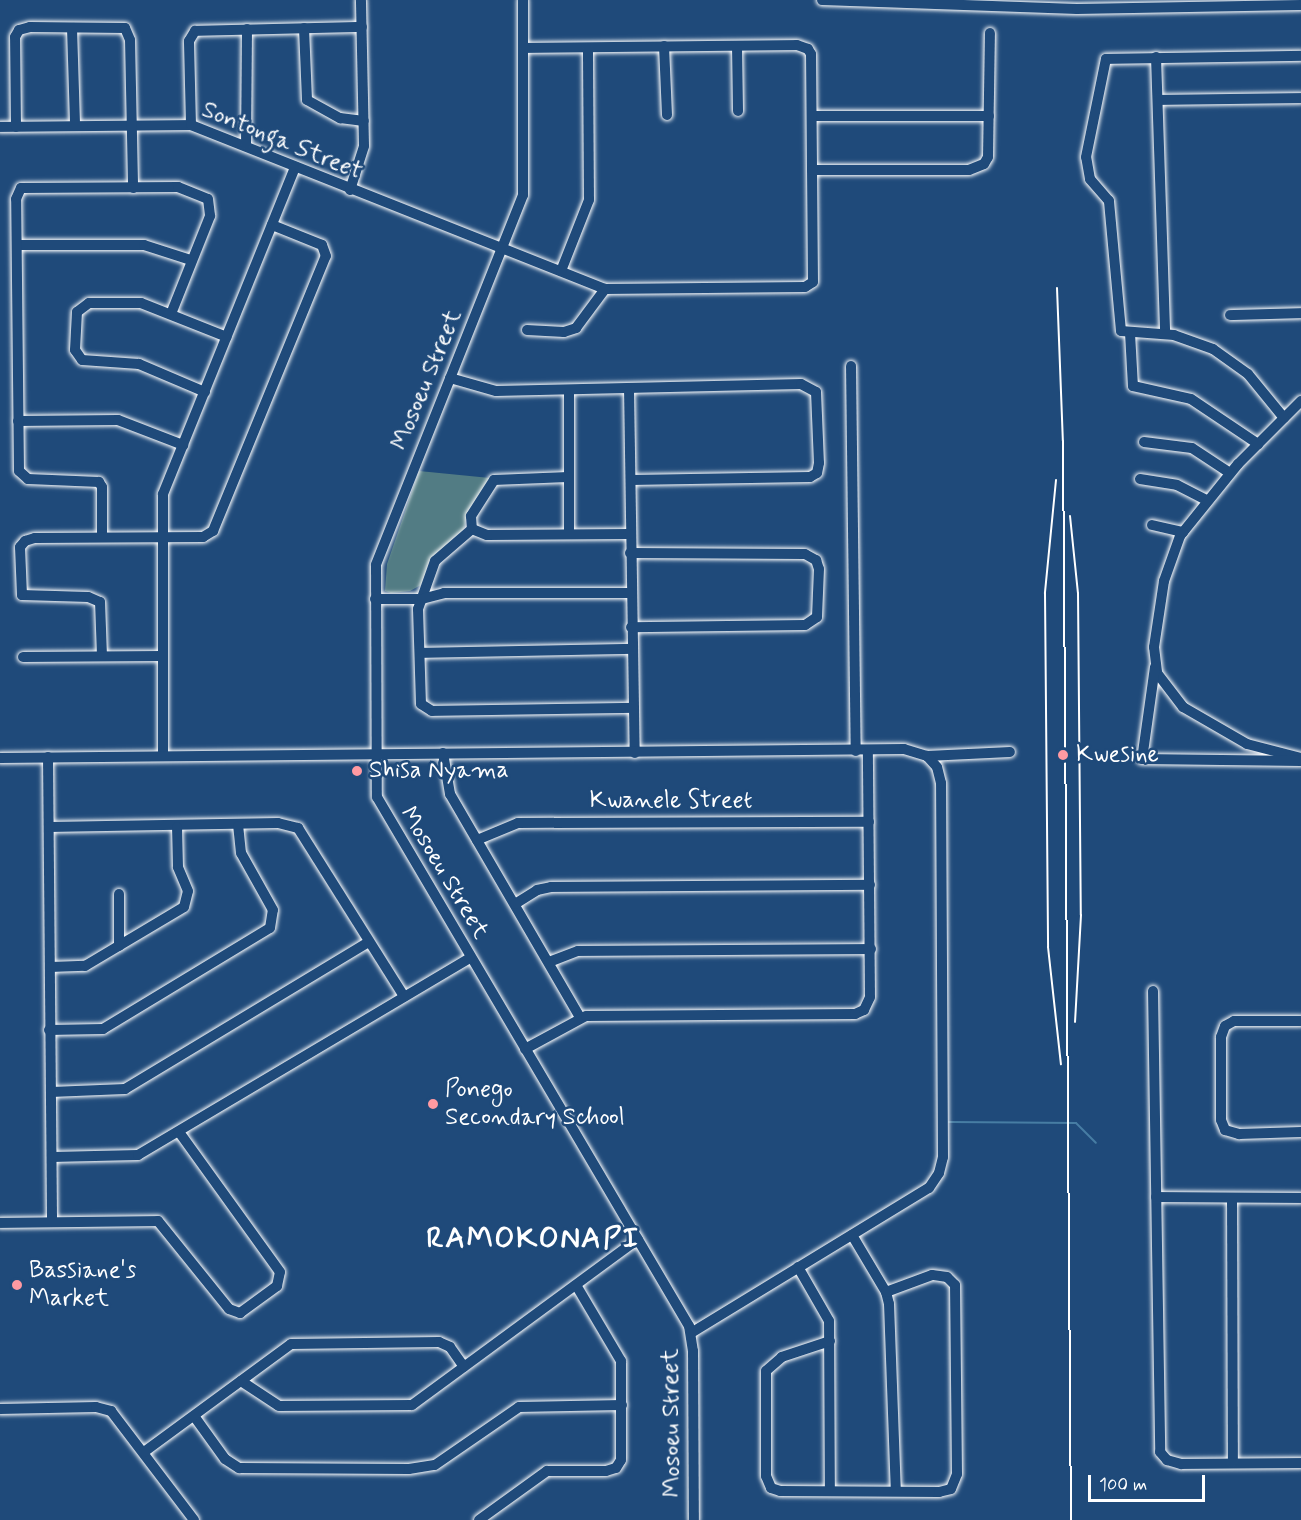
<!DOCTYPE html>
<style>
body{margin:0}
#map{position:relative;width:1301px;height:1520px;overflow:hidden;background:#1f4a7a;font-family:Mynerve,sans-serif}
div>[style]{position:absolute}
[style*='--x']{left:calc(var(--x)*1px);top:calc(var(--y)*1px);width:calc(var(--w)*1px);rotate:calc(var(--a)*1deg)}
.green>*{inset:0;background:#527c84}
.stream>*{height:2px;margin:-1px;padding:0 1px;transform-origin:1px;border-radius:1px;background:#477da3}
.roads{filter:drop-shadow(0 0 2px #fff) drop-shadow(0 0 2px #fff)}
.minor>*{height:10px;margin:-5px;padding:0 5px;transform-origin:5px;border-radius:5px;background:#1f4a7a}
.rail>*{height:2px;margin:-1px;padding:0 1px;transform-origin:1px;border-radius:1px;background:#fff}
.dots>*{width:16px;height:16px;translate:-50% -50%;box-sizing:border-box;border:3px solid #1f4a7a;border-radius:50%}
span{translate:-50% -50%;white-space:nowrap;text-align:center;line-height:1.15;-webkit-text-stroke:5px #1f4a7a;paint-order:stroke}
.street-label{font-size:24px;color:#fff}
.poi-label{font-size:24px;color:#fff}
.left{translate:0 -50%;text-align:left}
.district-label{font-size:30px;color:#fff;font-weight:700;letter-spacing:1.5px}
.scale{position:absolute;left:1088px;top:1475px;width:117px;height:27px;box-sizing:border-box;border:3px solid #fff;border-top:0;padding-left:8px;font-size:18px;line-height:21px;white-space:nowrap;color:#fff;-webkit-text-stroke:4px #1f4a7a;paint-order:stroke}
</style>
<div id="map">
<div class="green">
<div style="clip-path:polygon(419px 471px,490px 478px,467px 514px,464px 529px,432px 558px,421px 585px,410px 591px,391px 593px,385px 591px,387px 564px)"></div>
</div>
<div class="stream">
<div style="--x:949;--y:1122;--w:127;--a:0.5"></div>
<div style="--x:1076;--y:1123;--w:28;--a:45"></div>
</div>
<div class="roads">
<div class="minor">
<div style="--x:523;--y:0;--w:195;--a:90"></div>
<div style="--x:523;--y:195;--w:398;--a:111.7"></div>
<div style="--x:376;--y:565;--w:232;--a:89.8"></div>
<div style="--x:377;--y:797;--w:614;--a:59.47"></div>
<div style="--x:689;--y:1326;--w:25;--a:81"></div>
<div style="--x:693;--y:1351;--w:169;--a:89.7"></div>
<div style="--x:822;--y:0;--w:255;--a:2"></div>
<div style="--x:1077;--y:9;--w:224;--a:-1"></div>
<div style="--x:72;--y:28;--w:98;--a:88.2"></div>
<div style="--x:304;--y:28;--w:72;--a:87.6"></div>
<div style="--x:307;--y:100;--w:38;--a:29"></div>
<div style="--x:340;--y:118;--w:24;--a:7"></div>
<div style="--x:664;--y:46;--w:69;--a:87.5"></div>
<div style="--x:737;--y:46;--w:65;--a:89.1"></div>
<div style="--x:1156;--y:57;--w:277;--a:88.1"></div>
<div style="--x:1159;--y:100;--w:142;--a:-0.8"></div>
<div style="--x:812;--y:116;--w:177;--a:0"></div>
<div style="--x:191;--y:125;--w:84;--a:-91.4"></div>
<div style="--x:189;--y:41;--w:12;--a:-59"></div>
<div style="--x:195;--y:31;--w:167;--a:-1.4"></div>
<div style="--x:0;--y:127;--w:191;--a:-0.6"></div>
<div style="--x:191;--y:125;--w:445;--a:21.6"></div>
<div style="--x:605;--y:289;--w:200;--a:-0.6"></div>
<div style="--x:805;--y:287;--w:9;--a:-32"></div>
<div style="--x:813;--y:282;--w:228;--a:-90.5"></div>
<div style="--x:811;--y:54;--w:6;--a:-121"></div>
<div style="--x:808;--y:49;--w:12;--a:-160"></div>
<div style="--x:797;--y:45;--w:273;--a:179.4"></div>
<div style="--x:16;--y:127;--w:90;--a:-90.6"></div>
<div style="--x:15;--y:37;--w:8;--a:-60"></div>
<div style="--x:19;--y:30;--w:11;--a:-15"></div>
<div style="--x:30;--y:27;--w:95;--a:0.6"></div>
<div style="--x:125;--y:28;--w:13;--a:67"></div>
<div style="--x:130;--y:40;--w:148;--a:88.8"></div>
<div style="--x:246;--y:145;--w:116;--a:-89.5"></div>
<div style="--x:812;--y:170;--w:157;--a:0"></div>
<div style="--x:969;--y:170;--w:16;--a:-22"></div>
<div style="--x:984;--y:164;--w:8;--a:-60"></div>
<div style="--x:988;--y:157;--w:124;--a:-89.1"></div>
<div style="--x:350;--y:190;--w:46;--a:-72.3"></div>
<div style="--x:364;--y:146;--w:146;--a:-91.2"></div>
<div style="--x:17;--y:245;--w:127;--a:0"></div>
<div style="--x:144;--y:245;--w:49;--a:17.7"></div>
<div style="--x:561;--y:271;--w:76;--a:-68.5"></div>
<div style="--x:589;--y:200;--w:152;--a:-90.4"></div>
<div style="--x:1230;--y:315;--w:71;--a:-1.6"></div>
<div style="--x:527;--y:330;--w:37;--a:3"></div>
<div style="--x:564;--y:332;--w:13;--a:-18"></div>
<div style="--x:576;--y:328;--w:49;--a:-53.4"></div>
<div style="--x:1130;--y:333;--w:53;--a:86.8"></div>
<div style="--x:1133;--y:386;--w:59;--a:12.6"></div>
<div style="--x:1191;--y:399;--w:81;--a:33.9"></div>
<div style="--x:851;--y:366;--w:385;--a:89.3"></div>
<div style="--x:450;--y:378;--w:48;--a:15.8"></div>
<div style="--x:496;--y:391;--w:305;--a:-1.3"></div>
<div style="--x:801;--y:384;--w:17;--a:28"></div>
<div style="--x:816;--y:392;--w:71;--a:87.6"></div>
<div style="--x:819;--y:463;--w:10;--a:101"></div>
<div style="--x:817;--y:473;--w:8;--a:150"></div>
<div style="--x:810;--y:477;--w:179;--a:179"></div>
<div style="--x:629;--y:389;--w:364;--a:89.1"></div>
<div style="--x:569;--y:390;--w:144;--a:90"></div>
<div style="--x:205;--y:392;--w:72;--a:-157"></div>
<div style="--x:139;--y:364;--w:57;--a:-176"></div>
<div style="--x:82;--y:360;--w:12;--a:-125"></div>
<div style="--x:75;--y:350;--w:38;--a:-87"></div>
<div style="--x:77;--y:312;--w:15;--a:-37"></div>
<div style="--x:89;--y:303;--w:52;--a:0"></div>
<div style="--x:141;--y:303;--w:92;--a:21.6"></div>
<div style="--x:1301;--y:401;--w:89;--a:135"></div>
<div style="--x:1238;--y:464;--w:92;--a:128.9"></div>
<div style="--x:1180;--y:536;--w:48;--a:109.6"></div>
<div style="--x:1164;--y:581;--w:67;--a:98.6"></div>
<div style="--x:1154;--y:647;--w:26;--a:83"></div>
<div style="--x:1157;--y:673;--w:43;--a:52.6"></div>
<div style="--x:1183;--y:707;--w:74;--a:30"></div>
<div style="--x:1247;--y:744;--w:56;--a:14.5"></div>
<div style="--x:1284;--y:418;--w:57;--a:-129.3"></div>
<div style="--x:1248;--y:374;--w:43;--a:-144.5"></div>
<div style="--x:1213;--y:349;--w:41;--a:-160.3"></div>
<div style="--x:1174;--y:335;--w:53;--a:-175.7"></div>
<div style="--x:1121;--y:331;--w:131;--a:-95.3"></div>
<div style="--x:1109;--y:201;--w:29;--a:-131"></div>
<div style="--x:1090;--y:179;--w:22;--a:-100"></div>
<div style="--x:1086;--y:157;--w:100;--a:-78.5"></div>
<div style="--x:1106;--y:59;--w:195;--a:-0.9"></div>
<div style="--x:18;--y:421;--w:100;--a:-0.6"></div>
<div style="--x:118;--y:420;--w:70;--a:21"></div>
<div style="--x:1144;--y:442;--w:48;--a:7.1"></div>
<div style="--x:1192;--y:448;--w:45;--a:33.3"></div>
<div style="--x:568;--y:477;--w:74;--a:177.7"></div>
<div style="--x:494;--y:480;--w:43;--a:122.6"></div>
<div style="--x:471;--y:516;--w:13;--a:86"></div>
<div style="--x:472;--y:529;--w:49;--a:139.1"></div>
<div style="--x:435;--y:561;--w:51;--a:109.5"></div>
<div style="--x:418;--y:609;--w:95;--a:88.2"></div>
<div style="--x:421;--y:704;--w:13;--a:32"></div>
<div style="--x:432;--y:711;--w:201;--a:-0.9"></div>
<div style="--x:1140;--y:479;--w:37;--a:9"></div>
<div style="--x:1177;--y:485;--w:34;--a:27"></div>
<div style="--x:1152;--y:525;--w:32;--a:13"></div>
<div style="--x:472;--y:529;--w:16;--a:22"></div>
<div style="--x:487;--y:535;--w:143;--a:-0.4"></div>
<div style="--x:102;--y:536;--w:49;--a:-90"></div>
<div style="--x:102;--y:487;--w:6;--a:-121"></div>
<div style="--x:99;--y:482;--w:71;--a:-177.6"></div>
<div style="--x:28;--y:479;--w:12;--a:-138"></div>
<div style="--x:19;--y:471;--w:272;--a:-90.6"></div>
<div style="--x:16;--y:199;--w:12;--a:-66"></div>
<div style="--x:21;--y:188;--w:157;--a:-0.4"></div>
<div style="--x:178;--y:187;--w:32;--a:22"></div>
<div style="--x:208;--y:199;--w:17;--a:83"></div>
<div style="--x:210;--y:216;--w:105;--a:111.7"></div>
<div style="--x:630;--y:553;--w:175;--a:0.3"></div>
<div style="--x:805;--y:554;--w:13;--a:29"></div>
<div style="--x:816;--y:560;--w:9;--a:72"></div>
<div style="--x:819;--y:569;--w:48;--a:92.4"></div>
<div style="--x:817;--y:617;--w:14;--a:146"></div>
<div style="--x:805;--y:625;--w:174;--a:179.3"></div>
<div style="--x:375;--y:599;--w:47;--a:0"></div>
<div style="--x:422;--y:599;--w:23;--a:-15"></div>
<div style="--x:444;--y:593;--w:187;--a:0"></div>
<div style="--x:420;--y:653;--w:211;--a:-1.1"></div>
<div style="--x:102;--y:656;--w:54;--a:-92.1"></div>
<div style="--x:100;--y:602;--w:13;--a:-157"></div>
<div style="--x:88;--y:597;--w:66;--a:-178.3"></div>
<div style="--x:22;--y:595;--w:48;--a:-92.4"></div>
<div style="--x:20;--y:547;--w:8;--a:-50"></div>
<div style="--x:25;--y:541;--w:10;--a:-17"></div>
<div style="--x:35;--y:538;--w:168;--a:-0.3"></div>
<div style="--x:203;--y:537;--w:12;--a:-31"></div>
<div style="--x:213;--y:531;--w:297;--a:-67.7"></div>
<div style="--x:326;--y:256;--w:12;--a:-110"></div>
<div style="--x:322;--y:245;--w:54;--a:-158.2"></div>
<div style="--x:23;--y:657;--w:139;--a:-0.4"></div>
<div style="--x:1155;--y:667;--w:93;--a:98"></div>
<div style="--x:1142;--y:759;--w:159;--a:0.7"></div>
<div style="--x:443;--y:753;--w:42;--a:80.3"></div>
<div style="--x:450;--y:794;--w:258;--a:59.8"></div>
<div style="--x:163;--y:756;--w:262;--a:-90"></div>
<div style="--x:163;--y:494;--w:353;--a:-68"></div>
<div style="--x:48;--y:757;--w:464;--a:89.5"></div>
<div style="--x:0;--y:758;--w:904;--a:-0.57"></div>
<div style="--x:904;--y:749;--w:24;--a:17"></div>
<div style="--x:927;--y:756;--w:83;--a:-2.8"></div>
<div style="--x:49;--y:827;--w:229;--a:-1"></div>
<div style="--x:278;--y:823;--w:21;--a:14"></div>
<div style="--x:298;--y:828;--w:199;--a:57.8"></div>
<div style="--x:477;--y:840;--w:44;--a:-22.5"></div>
<div style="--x:518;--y:823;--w:351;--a:-0.2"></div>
<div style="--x:119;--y:894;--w:52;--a:90"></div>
<div style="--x:515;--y:904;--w:26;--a:-32"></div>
<div style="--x:537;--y:890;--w:14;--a:-12"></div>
<div style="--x:551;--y:887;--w:319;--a:-0.4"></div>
<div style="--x:549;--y:962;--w:31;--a:-21"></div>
<div style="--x:578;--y:951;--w:293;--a:-0.4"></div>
<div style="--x:50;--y:967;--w:35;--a:-2"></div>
<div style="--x:85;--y:966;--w:115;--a:-30.8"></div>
<div style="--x:184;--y:907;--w:16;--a:-76"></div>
<div style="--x:188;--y:891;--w:26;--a:-113"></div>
<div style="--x:178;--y:867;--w:40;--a:-91.4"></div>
<div style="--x:1153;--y:991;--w:461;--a:89.1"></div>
<div style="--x:1160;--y:1452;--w:11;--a:49"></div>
<div style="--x:1167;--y:1460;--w:15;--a:16"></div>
<div style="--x:1181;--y:1464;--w:120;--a:-0.5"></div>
<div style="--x:1301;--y:1021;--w:67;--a:180"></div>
<div style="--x:1234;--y:1021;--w:10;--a:151"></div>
<div style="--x:1225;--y:1026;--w:12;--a:110"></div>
<div style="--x:1221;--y:1037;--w:83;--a:90"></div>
<div style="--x:1221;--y:1120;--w:11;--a:68"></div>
<div style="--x:1225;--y:1130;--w:15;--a:16"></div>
<div style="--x:1239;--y:1134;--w:62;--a:-1.8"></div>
<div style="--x:49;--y:1030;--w:54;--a:-1.1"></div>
<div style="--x:103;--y:1029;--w:195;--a:-31.2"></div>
<div style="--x:270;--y:928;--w:18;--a:-81"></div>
<div style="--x:273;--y:910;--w:65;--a:-119.3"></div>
<div style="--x:241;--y:853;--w:27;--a:-96"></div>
<div style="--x:525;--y:1049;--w:69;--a:-28.4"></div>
<div style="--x:586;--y:1016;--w:269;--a:-0.4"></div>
<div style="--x:855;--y:1014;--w:10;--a:-24"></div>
<div style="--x:864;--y:1010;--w:14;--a:-65"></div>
<div style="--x:870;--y:997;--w:247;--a:-90.5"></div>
<div style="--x:51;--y:1092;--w:74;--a:-2.3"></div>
<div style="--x:125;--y:1089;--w:285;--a:-31.1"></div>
<div style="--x:52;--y:1157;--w:86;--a:-1.3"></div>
<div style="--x:138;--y:1155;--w:386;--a:-30.7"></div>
<div style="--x:1156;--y:1197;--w:145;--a:0.4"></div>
<div style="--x:1232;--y:1198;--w:264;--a:89.8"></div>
<div style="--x:0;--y:1223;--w:158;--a:-0.7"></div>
<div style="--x:158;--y:1221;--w:113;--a:51.1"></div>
<div style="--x:229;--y:1309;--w:12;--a:20"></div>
<div style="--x:240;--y:1313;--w:46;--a:-36.1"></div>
<div style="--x:277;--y:1286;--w:14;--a:-78"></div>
<div style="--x:280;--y:1272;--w:173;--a:-125.8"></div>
<div style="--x:852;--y:1235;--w:66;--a:59.2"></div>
<div style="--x:886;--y:1292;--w:12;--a:76"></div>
<div style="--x:889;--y:1304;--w:187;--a:87.9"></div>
<div style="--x:798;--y:1267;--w:62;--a:60.1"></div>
<div style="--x:829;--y:1321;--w:169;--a:89.7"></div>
<div style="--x:691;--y:1333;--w:279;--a:-31.4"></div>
<div style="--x:929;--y:1188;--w:18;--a:-56"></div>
<div style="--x:939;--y:1173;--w:16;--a:-76"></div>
<div style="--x:943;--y:1157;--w:374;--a:-90.3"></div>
<div style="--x:941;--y:783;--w:16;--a:-104"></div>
<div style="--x:937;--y:767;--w:15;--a:-132"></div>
<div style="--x:830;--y:1341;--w:51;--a:161.6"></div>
<div style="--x:782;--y:1357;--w:21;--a:139"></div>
<div style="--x:766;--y:1371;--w:105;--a:90"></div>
<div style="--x:766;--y:1476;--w:13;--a:67"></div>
<div style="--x:771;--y:1488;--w:9;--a:18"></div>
<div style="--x:780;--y:1491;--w:159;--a:0.4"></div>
<div style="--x:939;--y:1492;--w:12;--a:-14"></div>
<div style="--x:951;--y:1489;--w:16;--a:-68"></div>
<div style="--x:957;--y:1474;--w:189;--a:-90.6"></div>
<div style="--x:955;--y:1285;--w:11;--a:-135"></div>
<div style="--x:947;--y:1277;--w:15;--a:-172"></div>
<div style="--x:932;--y:1275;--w:49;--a:159.7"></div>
<div style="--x:241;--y:1381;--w:45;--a:33.3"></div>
<div style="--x:279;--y:1406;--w:133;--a:-0.4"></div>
<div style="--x:412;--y:1405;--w:280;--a:-36.3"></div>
<div style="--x:0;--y:1409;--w:96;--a:-1.2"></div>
<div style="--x:96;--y:1407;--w:16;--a:15"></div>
<div style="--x:111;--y:1411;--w:137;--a:52.7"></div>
<div style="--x:194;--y:1416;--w:53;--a:54.2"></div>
<div style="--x:225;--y:1459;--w:17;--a:33"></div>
<div style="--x:239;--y:1468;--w:170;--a:0.3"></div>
<div style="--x:409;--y:1469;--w:26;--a:-9"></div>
<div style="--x:435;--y:1465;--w:102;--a:-34.6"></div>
<div style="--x:519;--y:1407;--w:103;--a:-1.1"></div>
<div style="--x:144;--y:1452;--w:182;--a:-36.3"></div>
<div style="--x:291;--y:1344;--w:148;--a:-0.8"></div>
<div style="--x:439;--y:1342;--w:12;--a:24"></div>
<div style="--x:450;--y:1347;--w:24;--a:55"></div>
<div style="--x:479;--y:1520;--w:84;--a:-35.8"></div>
<div style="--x:547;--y:1471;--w:59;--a:0"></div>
<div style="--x:606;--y:1471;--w:10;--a:-17"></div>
<div style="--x:616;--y:1468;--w:9;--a:-58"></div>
<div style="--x:621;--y:1460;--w:99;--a:-90"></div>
<div style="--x:621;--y:1361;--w:88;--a:-120.6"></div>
</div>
</div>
<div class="rail">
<div style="--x:1057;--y:288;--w:153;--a:87.8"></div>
<div style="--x:1063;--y:441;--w:1079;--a:89.58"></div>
<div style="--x:1056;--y:480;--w:114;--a:95.6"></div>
<div style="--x:1045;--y:593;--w:354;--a:89.5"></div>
<div style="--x:1048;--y:947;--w:118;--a:83.7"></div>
<div style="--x:1070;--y:516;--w:77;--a:84.1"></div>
<div style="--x:1078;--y:593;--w:322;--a:89.5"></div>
<div style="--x:1081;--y:915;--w:107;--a:93.2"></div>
</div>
<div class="dots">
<div style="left:1063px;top:755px;background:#ff9aa2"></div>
<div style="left:357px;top:771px;background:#ff9aa2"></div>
<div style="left:433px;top:1104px;background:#ff9aa2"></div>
<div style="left:17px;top:1285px;background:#ff9aa2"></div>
</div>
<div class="street-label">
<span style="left:282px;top:141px;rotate:22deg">Sontonga Street</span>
<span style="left:427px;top:380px;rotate:-68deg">Mosoeu Street</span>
<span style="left:671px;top:801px">Kwanele Street</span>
<span style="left:444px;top:873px;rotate:59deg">Mosoeu Street</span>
<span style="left:672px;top:1423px;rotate:-91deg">Mosoeu Street</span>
</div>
<div class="poi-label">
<span class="left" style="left:1076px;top:755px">Kwesine</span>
<span class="left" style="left:369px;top:771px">Shisa Nyama</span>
<span class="left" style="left:445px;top:1104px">Ponego<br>Secondary School</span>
<span class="left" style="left:29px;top:1285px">Bassiane's<br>Market</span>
</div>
<div class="district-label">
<span style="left:533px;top:1239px">RAMOKONAPI</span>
</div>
<div class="scale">100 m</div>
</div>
